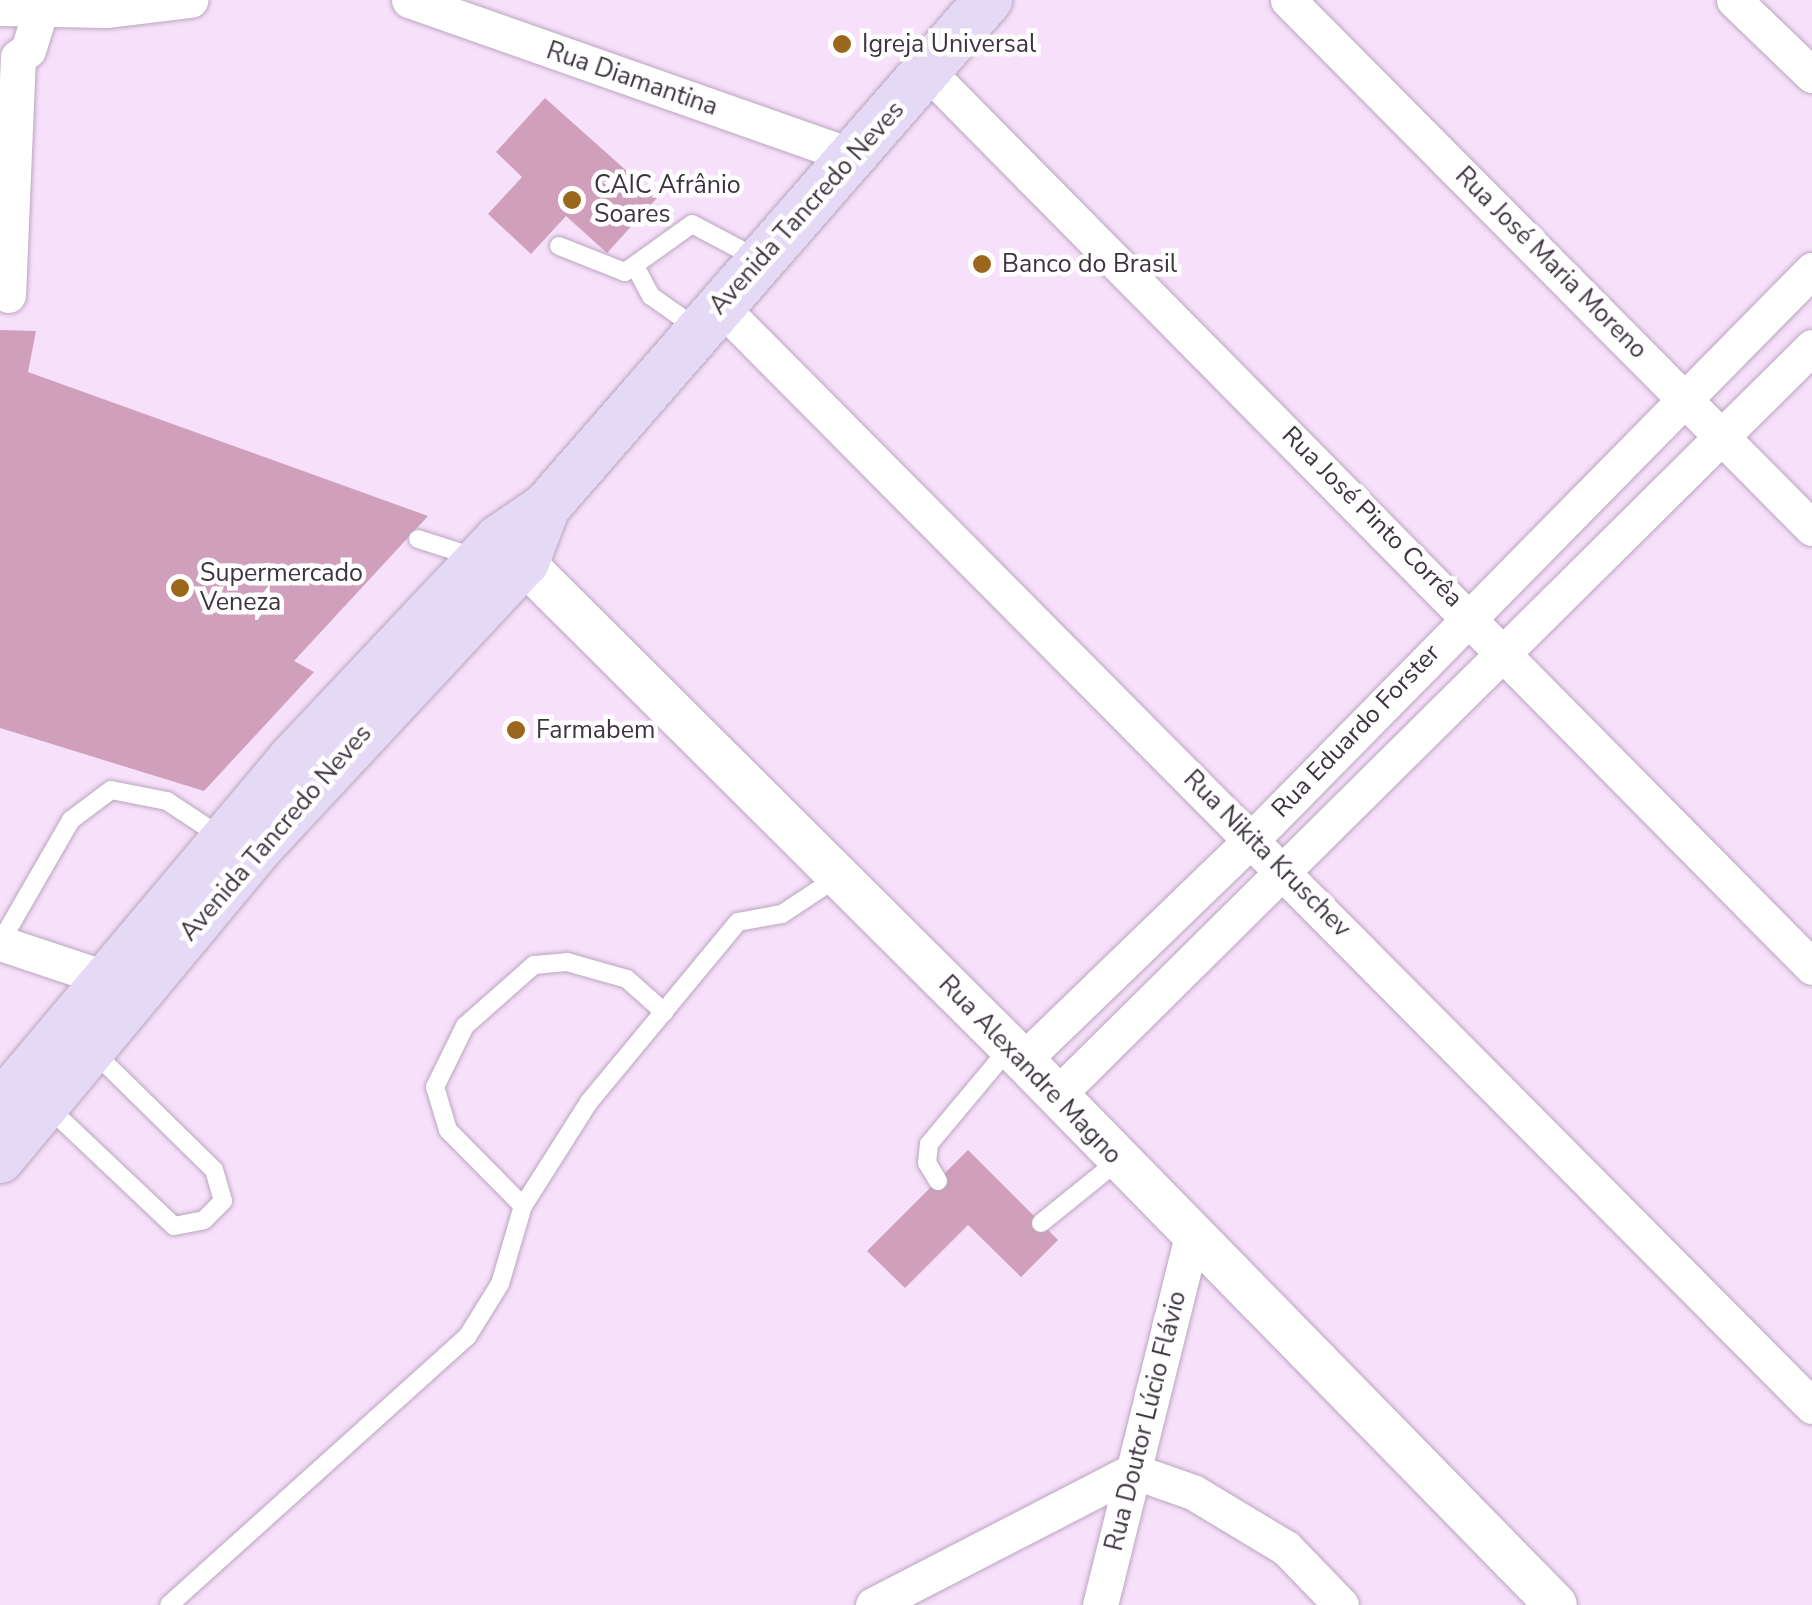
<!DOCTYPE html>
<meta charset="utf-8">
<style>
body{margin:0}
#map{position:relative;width:1812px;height:1605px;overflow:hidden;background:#f6e0fa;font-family:"Nunito Sans",sans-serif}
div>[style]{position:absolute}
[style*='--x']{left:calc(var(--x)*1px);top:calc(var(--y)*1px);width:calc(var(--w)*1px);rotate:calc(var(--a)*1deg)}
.building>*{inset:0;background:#d09fbb}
.roads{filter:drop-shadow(0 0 2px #bba5be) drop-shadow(0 0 2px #bba5be)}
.service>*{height:18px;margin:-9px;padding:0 9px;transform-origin:9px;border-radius:9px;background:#fff}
.minor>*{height:35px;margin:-17.5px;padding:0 17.5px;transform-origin:17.5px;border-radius:17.5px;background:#fff}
.tertiary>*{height:42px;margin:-21px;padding:0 21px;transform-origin:21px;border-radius:21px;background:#fff}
.secondary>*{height:48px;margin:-24px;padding:0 24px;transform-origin:24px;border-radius:24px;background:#e5daf6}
.dots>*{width:28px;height:28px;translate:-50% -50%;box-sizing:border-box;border:5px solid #fff;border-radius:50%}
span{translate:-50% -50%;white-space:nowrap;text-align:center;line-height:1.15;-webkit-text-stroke:9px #fff;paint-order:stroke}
.poi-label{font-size:25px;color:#3d343f}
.left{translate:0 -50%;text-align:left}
.street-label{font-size:25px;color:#3d343f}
</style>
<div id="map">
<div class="building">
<div style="clip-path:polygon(545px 98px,657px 198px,607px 253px,566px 216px,531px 254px,488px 214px,522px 177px,496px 152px)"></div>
<div style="clip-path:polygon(0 330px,36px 331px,28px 372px,428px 516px,294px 661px,314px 672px,204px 791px,0 728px)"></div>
<div style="clip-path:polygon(968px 1150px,1058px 1240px,1021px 1277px,968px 1225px,905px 1288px,867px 1251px)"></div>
</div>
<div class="roads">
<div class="service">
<div style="--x:559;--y:246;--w:71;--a:21.5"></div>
<div style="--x:625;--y:272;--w:82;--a:-35.6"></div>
<div style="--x:692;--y:224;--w:77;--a:27.9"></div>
<div style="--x:636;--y:268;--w:32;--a:62"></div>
<div style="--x:651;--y:296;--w:57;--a:35.1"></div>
<div style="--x:418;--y:539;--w:59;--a:17.8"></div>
<div style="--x:0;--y:943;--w:142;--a:-60"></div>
<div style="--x:71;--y:820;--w:50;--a:-36.9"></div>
<div style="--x:111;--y:790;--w:57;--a:11.1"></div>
<div style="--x:167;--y:801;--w:67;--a:33.5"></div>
<div style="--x:46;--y:1105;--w:176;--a:43.4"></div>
<div style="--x:174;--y:1226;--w:31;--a:-11"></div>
<div style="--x:204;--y:1220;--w:27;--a:-45"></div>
<div style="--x:223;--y:1201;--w:32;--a:-106"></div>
<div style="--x:214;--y:1170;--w:170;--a:-135.5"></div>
<div style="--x:938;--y:1181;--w:21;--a:-121"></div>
<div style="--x:927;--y:1163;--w:19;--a:-84"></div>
<div style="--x:929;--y:1144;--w:126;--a:-50.1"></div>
<div style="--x:523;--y:1206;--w:107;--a:-134.6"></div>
<div style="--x:448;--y:1130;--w:45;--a:-106.8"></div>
<div style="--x:435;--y:1087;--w:68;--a:-63.8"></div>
<div style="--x:465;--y:1026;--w:92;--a:-41.5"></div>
<div style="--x:534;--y:965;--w:33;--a:-5"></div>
<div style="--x:567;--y:962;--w:62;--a:15.8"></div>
<div style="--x:627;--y:979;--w:50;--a:41.7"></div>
<div style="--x:1041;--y:1223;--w:100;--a:-38.9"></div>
<div style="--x:169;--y:1605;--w:401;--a:-42"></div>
<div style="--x:467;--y:1337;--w:62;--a:-58.1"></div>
<div style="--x:500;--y:1284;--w:81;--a:-73.6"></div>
<div style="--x:523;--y:1206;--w:123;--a:-57.6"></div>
<div style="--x:589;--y:1102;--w:234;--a:-50.4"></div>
<div style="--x:738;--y:922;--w:45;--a:-10.3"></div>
<div style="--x:782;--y:914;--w:67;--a:-33.5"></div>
</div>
<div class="minor">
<div style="--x:409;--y:0;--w:472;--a:19.4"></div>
<div style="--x:1288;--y:0;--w:744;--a:45.22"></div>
<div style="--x:1734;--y:0;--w:108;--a:43.9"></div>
<div style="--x:0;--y:8;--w:106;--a:1.1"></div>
<div style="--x:106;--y:10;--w:85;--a:-6.8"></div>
<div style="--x:928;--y:72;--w:1258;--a:45.35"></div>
<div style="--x:8;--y:295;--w:238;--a:-87.6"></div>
<div style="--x:18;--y:57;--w:12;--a:-35"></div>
<div style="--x:28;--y:50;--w:43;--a:-72.4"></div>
<div style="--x:720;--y:306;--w:1550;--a:45.21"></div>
<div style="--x:0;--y:943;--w:108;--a:18.4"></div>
<div style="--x:1023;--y:1060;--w:320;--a:-44"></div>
<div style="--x:1253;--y:838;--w:797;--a:-45.46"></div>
<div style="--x:1057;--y:1095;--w:1063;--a:-44.73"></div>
<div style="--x:1133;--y:1471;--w:64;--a:19.3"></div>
<div style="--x:1193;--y:1492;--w:109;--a:31.1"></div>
<div style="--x:1286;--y:1548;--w:79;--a:46"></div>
<div style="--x:873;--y:1605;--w:292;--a:-27.3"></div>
<div style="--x:1100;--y:1605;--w:379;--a:-76"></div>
</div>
<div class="tertiary">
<div style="--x:501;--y:540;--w:737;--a:44.89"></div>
<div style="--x:1023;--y:1060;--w:762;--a:45.64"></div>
</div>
<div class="secondary">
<div style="--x:0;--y:1106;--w:452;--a:-49.9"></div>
<div style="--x:291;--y:760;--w:303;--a:-46.7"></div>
<div style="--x:499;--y:539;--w:57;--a:-34.2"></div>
<div style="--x:546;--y:507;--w:673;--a:-48.92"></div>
<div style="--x:0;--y:1159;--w:404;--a:-50.3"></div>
<div style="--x:258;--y:848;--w:391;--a:-47"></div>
<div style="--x:525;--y:562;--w:59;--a:-69.1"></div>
</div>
</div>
<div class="dots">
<div style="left:842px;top:44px;background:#9a671d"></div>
<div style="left:572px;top:200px;background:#9a671d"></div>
<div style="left:982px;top:264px;background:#9a671d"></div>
<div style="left:180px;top:588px;background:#9a671d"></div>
<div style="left:516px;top:730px;background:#9a671d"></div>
</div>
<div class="poi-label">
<span class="left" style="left:862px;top:44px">Igreja Universal</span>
<span class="left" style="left:594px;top:200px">CAIC Afrânio<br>Soares</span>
<span class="left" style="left:1002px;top:264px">Banco do Brasil</span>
<span class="left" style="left:200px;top:588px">Supermercado<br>Veneza</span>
<span class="left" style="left:536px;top:730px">Farmabem</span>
</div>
<div class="street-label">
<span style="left:632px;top:79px;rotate:19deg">Rua Diamantina</span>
<span style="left:807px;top:208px;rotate:-48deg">Avenida Tancredo Neves</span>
<span style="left:1551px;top:263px;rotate:45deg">Rua José Maria Moreno</span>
<span style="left:1372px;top:517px;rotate:45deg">Rua José Pinto Corrêa</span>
<span style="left:1356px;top:731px;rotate:-46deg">Rua Eduardo Forster</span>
<span style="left:276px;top:833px;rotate:-49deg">Avenida Tancredo Neves</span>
<span style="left:1267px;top:854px;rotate:45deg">Rua Nikita Kruschev</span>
<span style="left:1030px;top:1070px;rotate:46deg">Rua Alexandre Magno</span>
<span style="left:1146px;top:1421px;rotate:-76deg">Rua Doutor Lúcio Flávio</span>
</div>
</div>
